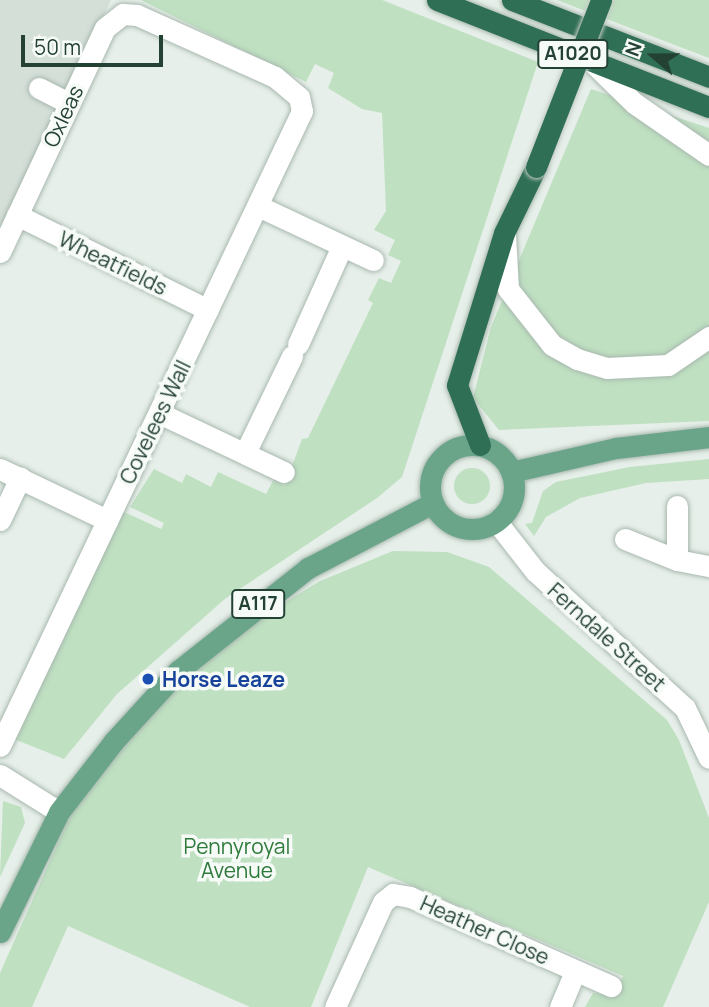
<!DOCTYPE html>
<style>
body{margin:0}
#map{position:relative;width:709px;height:1007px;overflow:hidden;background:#e6efe9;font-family:Manrope,sans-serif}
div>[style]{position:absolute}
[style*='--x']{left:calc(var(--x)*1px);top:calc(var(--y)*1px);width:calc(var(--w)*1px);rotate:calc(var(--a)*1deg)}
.built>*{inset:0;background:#d4dfd8}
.green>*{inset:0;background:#bfe0c1}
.round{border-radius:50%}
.roads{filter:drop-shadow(0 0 2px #a8b8af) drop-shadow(0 0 2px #a8b8af)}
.minor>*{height:21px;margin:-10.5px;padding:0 10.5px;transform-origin:10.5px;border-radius:10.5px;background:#fff}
.major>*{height:21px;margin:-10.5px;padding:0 10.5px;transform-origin:10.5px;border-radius:10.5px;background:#6aa58a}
.major>.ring{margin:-10.5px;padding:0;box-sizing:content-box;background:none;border:21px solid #6aa58a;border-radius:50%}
.highway>*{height:21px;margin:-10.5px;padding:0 10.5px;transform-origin:10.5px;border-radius:10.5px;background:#2f6f55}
.bridges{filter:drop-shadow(0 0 2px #c2cac6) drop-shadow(0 0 2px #c2cac6)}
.highway-bridge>*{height:21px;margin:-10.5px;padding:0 10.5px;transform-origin:10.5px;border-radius:10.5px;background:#2f6f55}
.dots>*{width:19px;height:19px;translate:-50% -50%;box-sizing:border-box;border:4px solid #f7fbf8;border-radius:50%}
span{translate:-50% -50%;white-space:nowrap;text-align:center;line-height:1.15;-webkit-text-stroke:7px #f7fbf8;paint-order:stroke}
.shield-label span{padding:2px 5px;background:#f7fbf8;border:2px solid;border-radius:5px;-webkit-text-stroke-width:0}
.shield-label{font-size:19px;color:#244234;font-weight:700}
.street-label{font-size:21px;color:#244234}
.transit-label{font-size:21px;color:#164399;font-weight:700}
.left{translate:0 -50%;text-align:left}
.park-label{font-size:21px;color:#2d7a3b}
.north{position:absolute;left:618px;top:21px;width:70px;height:70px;-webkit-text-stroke:5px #f7fbf8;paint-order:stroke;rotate:290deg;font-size:19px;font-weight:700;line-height:28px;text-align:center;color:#244234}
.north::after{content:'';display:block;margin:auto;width:24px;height:32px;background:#244234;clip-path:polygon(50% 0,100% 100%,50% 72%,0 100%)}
.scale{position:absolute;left:21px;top:35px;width:142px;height:32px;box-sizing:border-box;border:4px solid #244234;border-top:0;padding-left:9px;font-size:21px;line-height:24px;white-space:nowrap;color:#244234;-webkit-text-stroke:5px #f7fbf8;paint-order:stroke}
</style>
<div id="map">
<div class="built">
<div style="clip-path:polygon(0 0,111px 0,0 234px)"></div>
</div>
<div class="green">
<div style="clip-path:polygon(141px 0,382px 0,538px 62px,402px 477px,377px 498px,226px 598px,117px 694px,64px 759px,14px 739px,122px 511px,161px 529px,164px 523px,130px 507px,154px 469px,182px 483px,186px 474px,211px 487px,218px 472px,266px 494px,274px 479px,285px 485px,302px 439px,308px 438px,373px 303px,368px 300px,379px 278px,391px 283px,401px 261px,388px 255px,395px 240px,374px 230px,386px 211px,382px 113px,362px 109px,328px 88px,334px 73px,315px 64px,306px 82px)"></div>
<div style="clip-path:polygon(557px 0,709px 0,709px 58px)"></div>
<div style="clip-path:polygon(591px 89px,709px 128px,709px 421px,499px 430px,473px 398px,491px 327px)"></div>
<div style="clip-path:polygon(709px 459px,709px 479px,646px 483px,580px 498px,546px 517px,534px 536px,525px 524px,532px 523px,543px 491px,556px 482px,630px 467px)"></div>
<div class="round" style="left:454px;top:468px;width:36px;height:36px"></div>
<div style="clip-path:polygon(393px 551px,447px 552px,489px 567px,667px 720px,679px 740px,709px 818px,709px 902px,663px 1007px,585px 1007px,593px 993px,615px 995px,623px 976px,368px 867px,311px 1007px,250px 1007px,68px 926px,32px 1007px,0 1007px,0 973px,74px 807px,129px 738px,183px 679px,259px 618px,320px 581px)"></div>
<div style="clip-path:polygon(3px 801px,21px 807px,25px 823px,0 877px)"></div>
</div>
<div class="roads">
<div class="minor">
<div style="--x:593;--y:63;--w:57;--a:44.3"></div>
<div style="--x:634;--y:103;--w:91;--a:34.7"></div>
<div style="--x:39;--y:88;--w:34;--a:27"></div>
<div style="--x:258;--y:206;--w:127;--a:25.2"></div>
<div style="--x:17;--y:215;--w:213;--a:26.4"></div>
<div style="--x:505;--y:235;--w:54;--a:86.8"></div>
<div style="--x:508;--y:289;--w:71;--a:51.8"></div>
<div style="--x:552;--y:345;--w:29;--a:29"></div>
<div style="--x:577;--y:359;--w:31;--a:17"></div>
<div style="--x:607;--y:368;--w:61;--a:-2.8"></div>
<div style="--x:668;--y:365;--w:50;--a:-34.3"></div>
<div style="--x:0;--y:252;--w:247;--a:-64.9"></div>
<div style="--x:105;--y:28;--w:23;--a:-38"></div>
<div style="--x:123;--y:14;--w:14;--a:4"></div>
<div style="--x:137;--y:15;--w:151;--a:24.2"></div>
<div style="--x:275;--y:77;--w:31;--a:40"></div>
<div style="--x:299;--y:97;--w:14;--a:78"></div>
<div style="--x:302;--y:111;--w:703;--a:115.44"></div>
<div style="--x:298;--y:344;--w:107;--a:-65.8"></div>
<div style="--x:159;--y:413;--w:138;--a:25.3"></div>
<div style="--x:245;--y:453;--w:108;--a:-64.1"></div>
<div style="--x:0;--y:469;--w:119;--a:25.5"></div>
<div style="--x:677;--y:506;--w:54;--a:90"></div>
<div style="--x:677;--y:560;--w:33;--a:11"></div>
<div style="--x:0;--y:520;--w:47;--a:-64.5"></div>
<div style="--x:496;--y:521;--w:63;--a:52"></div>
<div style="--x:535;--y:571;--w:203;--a:42.4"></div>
<div style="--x:685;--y:708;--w:55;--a:64.4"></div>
<div style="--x:625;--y:539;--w:56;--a:22"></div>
<div style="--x:0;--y:775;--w:70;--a:32.1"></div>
<div style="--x:335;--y:1007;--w:115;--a:-65.4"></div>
<div style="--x:383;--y:902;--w:13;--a:-39"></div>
<div style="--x:393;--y:894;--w:17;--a:10"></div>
<div style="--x:410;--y:897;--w:220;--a:23.9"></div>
<div style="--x:560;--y:1007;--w:39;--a:-67"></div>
</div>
<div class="major">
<div class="ring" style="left:430px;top:445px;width:63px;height:63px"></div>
<div style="--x:511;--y:472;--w:108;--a:-12.9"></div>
<div style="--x:616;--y:448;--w:94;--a:-6.7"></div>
<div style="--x:0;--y:932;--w:134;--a:-63.8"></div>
<div style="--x:59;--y:812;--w:90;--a:-52.2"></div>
<div style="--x:114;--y:741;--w:95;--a:-47.6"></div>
<div style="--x:178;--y:671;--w:166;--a:-38.4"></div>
<div style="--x:308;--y:568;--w:141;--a:-27.5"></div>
</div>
<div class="highway">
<div style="--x:437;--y:0;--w:292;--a:21.5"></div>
<div style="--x:512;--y:0;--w:212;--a:21.3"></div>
<div style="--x:480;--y:445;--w:64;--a:-111"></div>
<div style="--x:457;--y:385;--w:159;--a:-72.8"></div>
<div style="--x:504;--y:233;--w:73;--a:-64.1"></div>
</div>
</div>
<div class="bridges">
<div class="highway-bridge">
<div style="--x:536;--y:167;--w:179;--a:-68.7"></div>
</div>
</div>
<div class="dots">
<div style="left:148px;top:679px;background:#1a4fb4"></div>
</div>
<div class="shield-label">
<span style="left:573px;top:54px">A1020</span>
<span style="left:258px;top:604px">A117</span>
</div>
<div class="street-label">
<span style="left:63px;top:116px;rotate:-65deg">Oxleas</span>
<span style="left:113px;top:263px;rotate:26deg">Wheatfields</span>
<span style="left:155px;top:422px;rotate:-64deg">Covelees Wall</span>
<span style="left:607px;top:637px;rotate:42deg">Ferndale Street</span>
<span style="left:485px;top:930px;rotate:24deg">Heather Close</span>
</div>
<div class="transit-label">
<span class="left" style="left:162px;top:679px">Horse Leaze</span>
</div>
<div class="park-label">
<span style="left:237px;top:858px">Pennyroyal<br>Avenue</span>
</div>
<div class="north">N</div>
<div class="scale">50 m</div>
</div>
